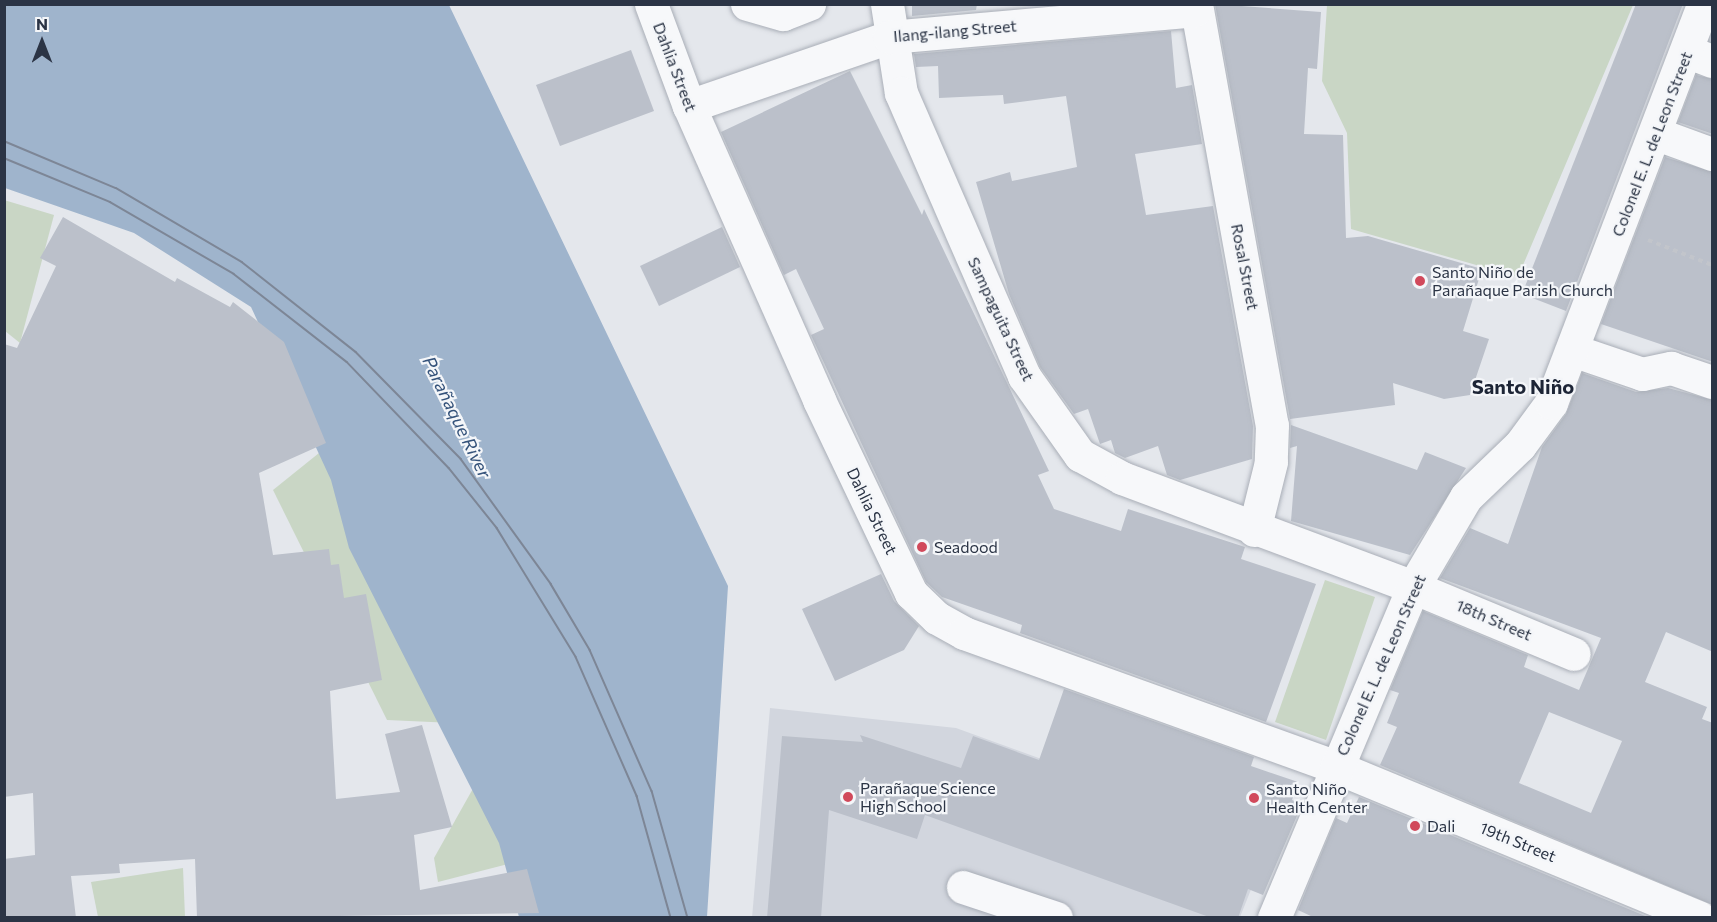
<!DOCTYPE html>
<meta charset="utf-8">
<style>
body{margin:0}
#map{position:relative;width:1717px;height:922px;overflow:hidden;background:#e4e7ec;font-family:Commissioner,sans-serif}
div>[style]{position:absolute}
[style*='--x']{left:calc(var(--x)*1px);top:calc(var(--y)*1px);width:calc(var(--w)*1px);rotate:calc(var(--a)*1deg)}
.built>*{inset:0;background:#d2d6de}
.green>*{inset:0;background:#c9d6c5}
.water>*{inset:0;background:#9fb4cc}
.building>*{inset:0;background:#bbc0ca}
.path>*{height:4px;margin-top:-2px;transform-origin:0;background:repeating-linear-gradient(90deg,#c2c5cb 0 4.5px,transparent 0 9px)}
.roads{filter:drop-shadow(0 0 2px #a9aeb7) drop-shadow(0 0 2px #a9aeb7)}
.minor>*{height:33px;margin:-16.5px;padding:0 16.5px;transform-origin:16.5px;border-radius:16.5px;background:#f7f8fa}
.tram>*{height:1.5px;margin:-0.75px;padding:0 0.75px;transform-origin:0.75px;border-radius:0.75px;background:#7d8696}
.dots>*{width:16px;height:16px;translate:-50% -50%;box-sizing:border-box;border:3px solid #f4f6f9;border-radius:50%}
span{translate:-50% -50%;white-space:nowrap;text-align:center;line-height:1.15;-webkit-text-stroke:4.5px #f4f6f9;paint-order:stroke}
.street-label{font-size:16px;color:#2b3445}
.poi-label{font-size:16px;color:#2b3445}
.left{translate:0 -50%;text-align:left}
.water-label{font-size:18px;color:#34527a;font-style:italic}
.quarter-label{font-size:20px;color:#1d2536;font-weight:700}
.frame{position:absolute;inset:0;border:6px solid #2b3445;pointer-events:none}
.north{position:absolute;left:12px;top:12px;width:60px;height:60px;-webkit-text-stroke:4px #f4f6f9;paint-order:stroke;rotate:0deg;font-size:16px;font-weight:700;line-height:24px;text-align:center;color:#2b3445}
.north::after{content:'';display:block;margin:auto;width:21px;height:27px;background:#2b3445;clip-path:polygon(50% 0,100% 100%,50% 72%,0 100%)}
</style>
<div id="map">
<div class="built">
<div style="clip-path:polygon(770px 708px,956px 728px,1270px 842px,1240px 917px,752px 918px)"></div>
</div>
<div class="green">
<div style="clip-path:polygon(1327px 5px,1633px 5px,1518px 277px,1351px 229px,1347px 133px,1322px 81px)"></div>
<div style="clip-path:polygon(4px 200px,54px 215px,20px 343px,5px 331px)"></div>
<div style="clip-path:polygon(324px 449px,453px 723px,387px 720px,273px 490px)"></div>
<div style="clip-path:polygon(1325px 580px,1375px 597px,1326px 740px,1275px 722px)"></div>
<div style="clip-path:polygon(475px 785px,520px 861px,438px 882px,434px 858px)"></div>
<div style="clip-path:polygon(183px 868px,185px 917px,98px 917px,91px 882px)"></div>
</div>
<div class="water">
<div style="clip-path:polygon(4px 5px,449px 5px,728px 586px,707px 917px,519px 917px,499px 843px,349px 548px,331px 480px,251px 307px,134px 233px,5px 188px)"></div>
</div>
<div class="building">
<div style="clip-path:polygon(912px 4px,977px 4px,976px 10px,912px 16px)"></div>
<div style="clip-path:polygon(1215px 4px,1321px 12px,1317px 69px,1308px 68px,1304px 134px,1343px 135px,1346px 238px,1368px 236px,1482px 269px,1463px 331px,1489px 339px,1470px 395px,1444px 399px,1393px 383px,1395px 405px,1290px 419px)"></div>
<div style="clip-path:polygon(1636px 4px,1683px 4px,1566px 311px,1522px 294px)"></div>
<div style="clip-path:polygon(1171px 31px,1176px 88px,1192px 85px,1202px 144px,1135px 154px,1146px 215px,1213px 206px,1253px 426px,1252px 459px,1180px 480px,1167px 475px,1158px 446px,1125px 458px,1115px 453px,1111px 440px,1100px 444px,1088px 409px,1074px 414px,1040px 367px,1009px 294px,976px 182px,1010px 172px,1012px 181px,1077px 167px,1066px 96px,1004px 104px,1003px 95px,939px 98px,938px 66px,916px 67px,914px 54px)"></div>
<div style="clip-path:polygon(631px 50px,654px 111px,560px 146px,536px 85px)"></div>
<div style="clip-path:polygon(850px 71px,922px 215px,924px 209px,1049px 471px,1038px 475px,1054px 509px,1121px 531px,1128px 509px,1245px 547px,1241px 559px,1316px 584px,1266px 722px,1020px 633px,1022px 625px,942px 597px,926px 582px,811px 335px,824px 329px,796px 269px,784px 275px,721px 132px)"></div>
<div style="clip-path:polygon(1696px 75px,1713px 79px,1713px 134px,1678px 122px)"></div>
<div style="clip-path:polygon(1665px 157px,1713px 172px,1713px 362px,1601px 324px)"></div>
<div style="clip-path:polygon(63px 217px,175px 282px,177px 278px,230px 307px,233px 302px,284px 342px,326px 443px,259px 473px,273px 555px,329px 549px,331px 565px,339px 564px,344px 598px,366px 594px,382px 680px,330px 691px,336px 799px,400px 792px,385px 734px,422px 725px,452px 827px,414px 835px,420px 890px,527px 869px,539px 913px,197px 918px,195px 859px,119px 864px,120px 873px,71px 876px,76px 918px,4px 918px,4px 859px,35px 855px,33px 793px,4px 797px,4px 344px,17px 348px,56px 266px,40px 258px)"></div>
<div style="clip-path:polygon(722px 227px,740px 267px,659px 306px,640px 266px)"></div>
<div style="clip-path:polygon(evenodd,1582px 373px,1636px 392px,1668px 388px,1713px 400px,1713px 652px,1666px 632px,1645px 682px,1707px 707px,1702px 719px,1713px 723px,1713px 905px,1380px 765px,1397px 727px,1387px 723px,1399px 693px,1390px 690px,1423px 611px,1528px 655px,1524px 667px,1579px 690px,1601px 638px,1440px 578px,1470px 528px,1508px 544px,1542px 447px,1566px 414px,1582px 373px,1549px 712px,1622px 741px,1591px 813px,1519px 783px,1549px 712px)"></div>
<div style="clip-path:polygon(1291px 425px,1417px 470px,1425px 452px,1466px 468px,1410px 555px,1291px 521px,1297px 446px,1290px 448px)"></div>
<div style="clip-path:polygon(881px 574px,894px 601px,919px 626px,904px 650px,835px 681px,802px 609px)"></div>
<div style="clip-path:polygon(1064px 689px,1254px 757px,1251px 766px,1298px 782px,1292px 800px,1302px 804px,1263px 895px,1248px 889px,1238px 918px,1212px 918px,925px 815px,917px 839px,829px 810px,821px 918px,767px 918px,782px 736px,863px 742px,860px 735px,961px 768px,973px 736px,1039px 760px)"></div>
<div style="clip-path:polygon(1359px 797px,1650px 918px,1315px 918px,1298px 910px,1336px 818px,1347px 823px)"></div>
</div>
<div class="path">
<div style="--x:1648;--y:240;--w:69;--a:21.3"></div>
</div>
<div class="roads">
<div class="minor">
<div style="--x:651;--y:4;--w:109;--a:69.6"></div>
<div style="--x:689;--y:106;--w:321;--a:66.1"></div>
<div style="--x:819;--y:400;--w:214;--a:64.5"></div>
<div style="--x:911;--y:593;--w:36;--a:44"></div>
<div style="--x:937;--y:618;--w:31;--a:29"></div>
<div style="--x:964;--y:633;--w:395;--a:19.8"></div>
<div style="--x:1336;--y:767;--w:394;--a:22.5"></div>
<div style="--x:747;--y:4;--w:37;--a:16"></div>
<div style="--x:783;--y:14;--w:28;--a:-21"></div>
<div style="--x:887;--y:4;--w:90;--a:81.1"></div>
<div style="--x:901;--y:93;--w:309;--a:66.5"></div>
<div style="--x:1024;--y:376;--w:97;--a:54.7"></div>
<div style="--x:1080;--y:455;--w:48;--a:28.7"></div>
<div style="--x:1122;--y:478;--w:311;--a:20.5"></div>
<div style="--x:1413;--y:587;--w:174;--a:22.6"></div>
<div style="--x:1196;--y:4;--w:428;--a:79.8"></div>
<div style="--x:1272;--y:425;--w:37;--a:92"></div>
<div style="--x:1271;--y:462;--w:70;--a:104"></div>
<div style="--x:1686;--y:51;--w:28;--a:21"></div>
<div style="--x:689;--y:106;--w:212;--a:-19"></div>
<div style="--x:889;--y:37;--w:307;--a:-5"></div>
<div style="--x:1657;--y:134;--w:59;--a:20"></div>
<div style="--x:1572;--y:350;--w:74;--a:18.9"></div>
<div style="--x:1642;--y:374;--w:30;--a:-12"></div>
<div style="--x:1671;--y:368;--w:43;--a:18.9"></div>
<div style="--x:963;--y:887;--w:98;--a:18.4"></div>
<div style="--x:1274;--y:918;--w:359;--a:-67.2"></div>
<div style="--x:1413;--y:587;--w:104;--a:-59.5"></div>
<div style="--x:1466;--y:497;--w:75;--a:-43.9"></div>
<div style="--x:1520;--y:445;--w:52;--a:-53.6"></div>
<div style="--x:1551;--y:403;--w:427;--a:-69.1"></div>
</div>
</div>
<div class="tram">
<div style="--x:4;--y:141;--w:121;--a:22.8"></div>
<div style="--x:116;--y:188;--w:146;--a:30.4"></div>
<div style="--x:242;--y:262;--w:145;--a:38.3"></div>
<div style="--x:356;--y:352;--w:150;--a:45.5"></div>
<div style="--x:461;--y:459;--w:154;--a:54.2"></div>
<div style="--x:551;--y:584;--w:77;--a:59.4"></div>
<div style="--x:590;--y:650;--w:154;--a:66.3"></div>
<div style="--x:652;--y:791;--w:132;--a:74.2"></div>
<div style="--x:4;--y:158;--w:115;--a:22.5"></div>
<div style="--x:110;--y:202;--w:143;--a:30.1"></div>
<div style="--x:234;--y:274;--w:143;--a:37.9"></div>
<div style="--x:347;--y:362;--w:147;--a:46.1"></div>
<div style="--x:449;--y:468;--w:77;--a:51.3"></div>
<div style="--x:497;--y:528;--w:151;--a:58.5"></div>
<div style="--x:576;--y:657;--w:152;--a:66.3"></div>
<div style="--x:637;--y:796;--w:127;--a:74.4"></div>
</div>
<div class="dots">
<div style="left:1420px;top:281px;background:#d1495b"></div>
<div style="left:922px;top:547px;background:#d1495b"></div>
<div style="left:848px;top:797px;background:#d1495b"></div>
<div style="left:1254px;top:798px;background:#d1495b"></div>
<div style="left:1415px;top:826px;background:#d1495b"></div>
</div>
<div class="street-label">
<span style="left:955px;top:31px;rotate:-5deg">Ilang-ilang Street</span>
<span style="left:675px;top:67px;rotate:69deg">Dahlia Street</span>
<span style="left:1652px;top:144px;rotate:-69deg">Colonel E. L. de Leon Street</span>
<span style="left:1245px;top:267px;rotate:79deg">Rosal Street</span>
<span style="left:1001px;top:319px;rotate:65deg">Sampaguita Street</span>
<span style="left:872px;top:511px;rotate:64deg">Dahlia Street</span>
<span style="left:1494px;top:620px;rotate:23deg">18th Street</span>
<span style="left:1381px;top:665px;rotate:-66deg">Colonel E. L. de Leon Street</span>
<span style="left:1518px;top:842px;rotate:22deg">19th Street</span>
</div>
<div class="poi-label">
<span class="left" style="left:1432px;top:281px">Santo Niño de<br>Parañaque Parish Church</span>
<span class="left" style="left:934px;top:547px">Seadood</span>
<span class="left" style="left:860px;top:797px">Parañaque Science<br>High School</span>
<span class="left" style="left:1266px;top:798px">Santo Niño<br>Health Center</span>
<span class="left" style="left:1427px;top:826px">Dali</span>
</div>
<div class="water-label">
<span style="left:457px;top:417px;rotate:64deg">Parañaque River</span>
</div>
<div class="quarter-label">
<span style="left:1523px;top:386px">Santo Niño</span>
</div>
<div class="frame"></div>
<div class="north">N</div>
</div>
